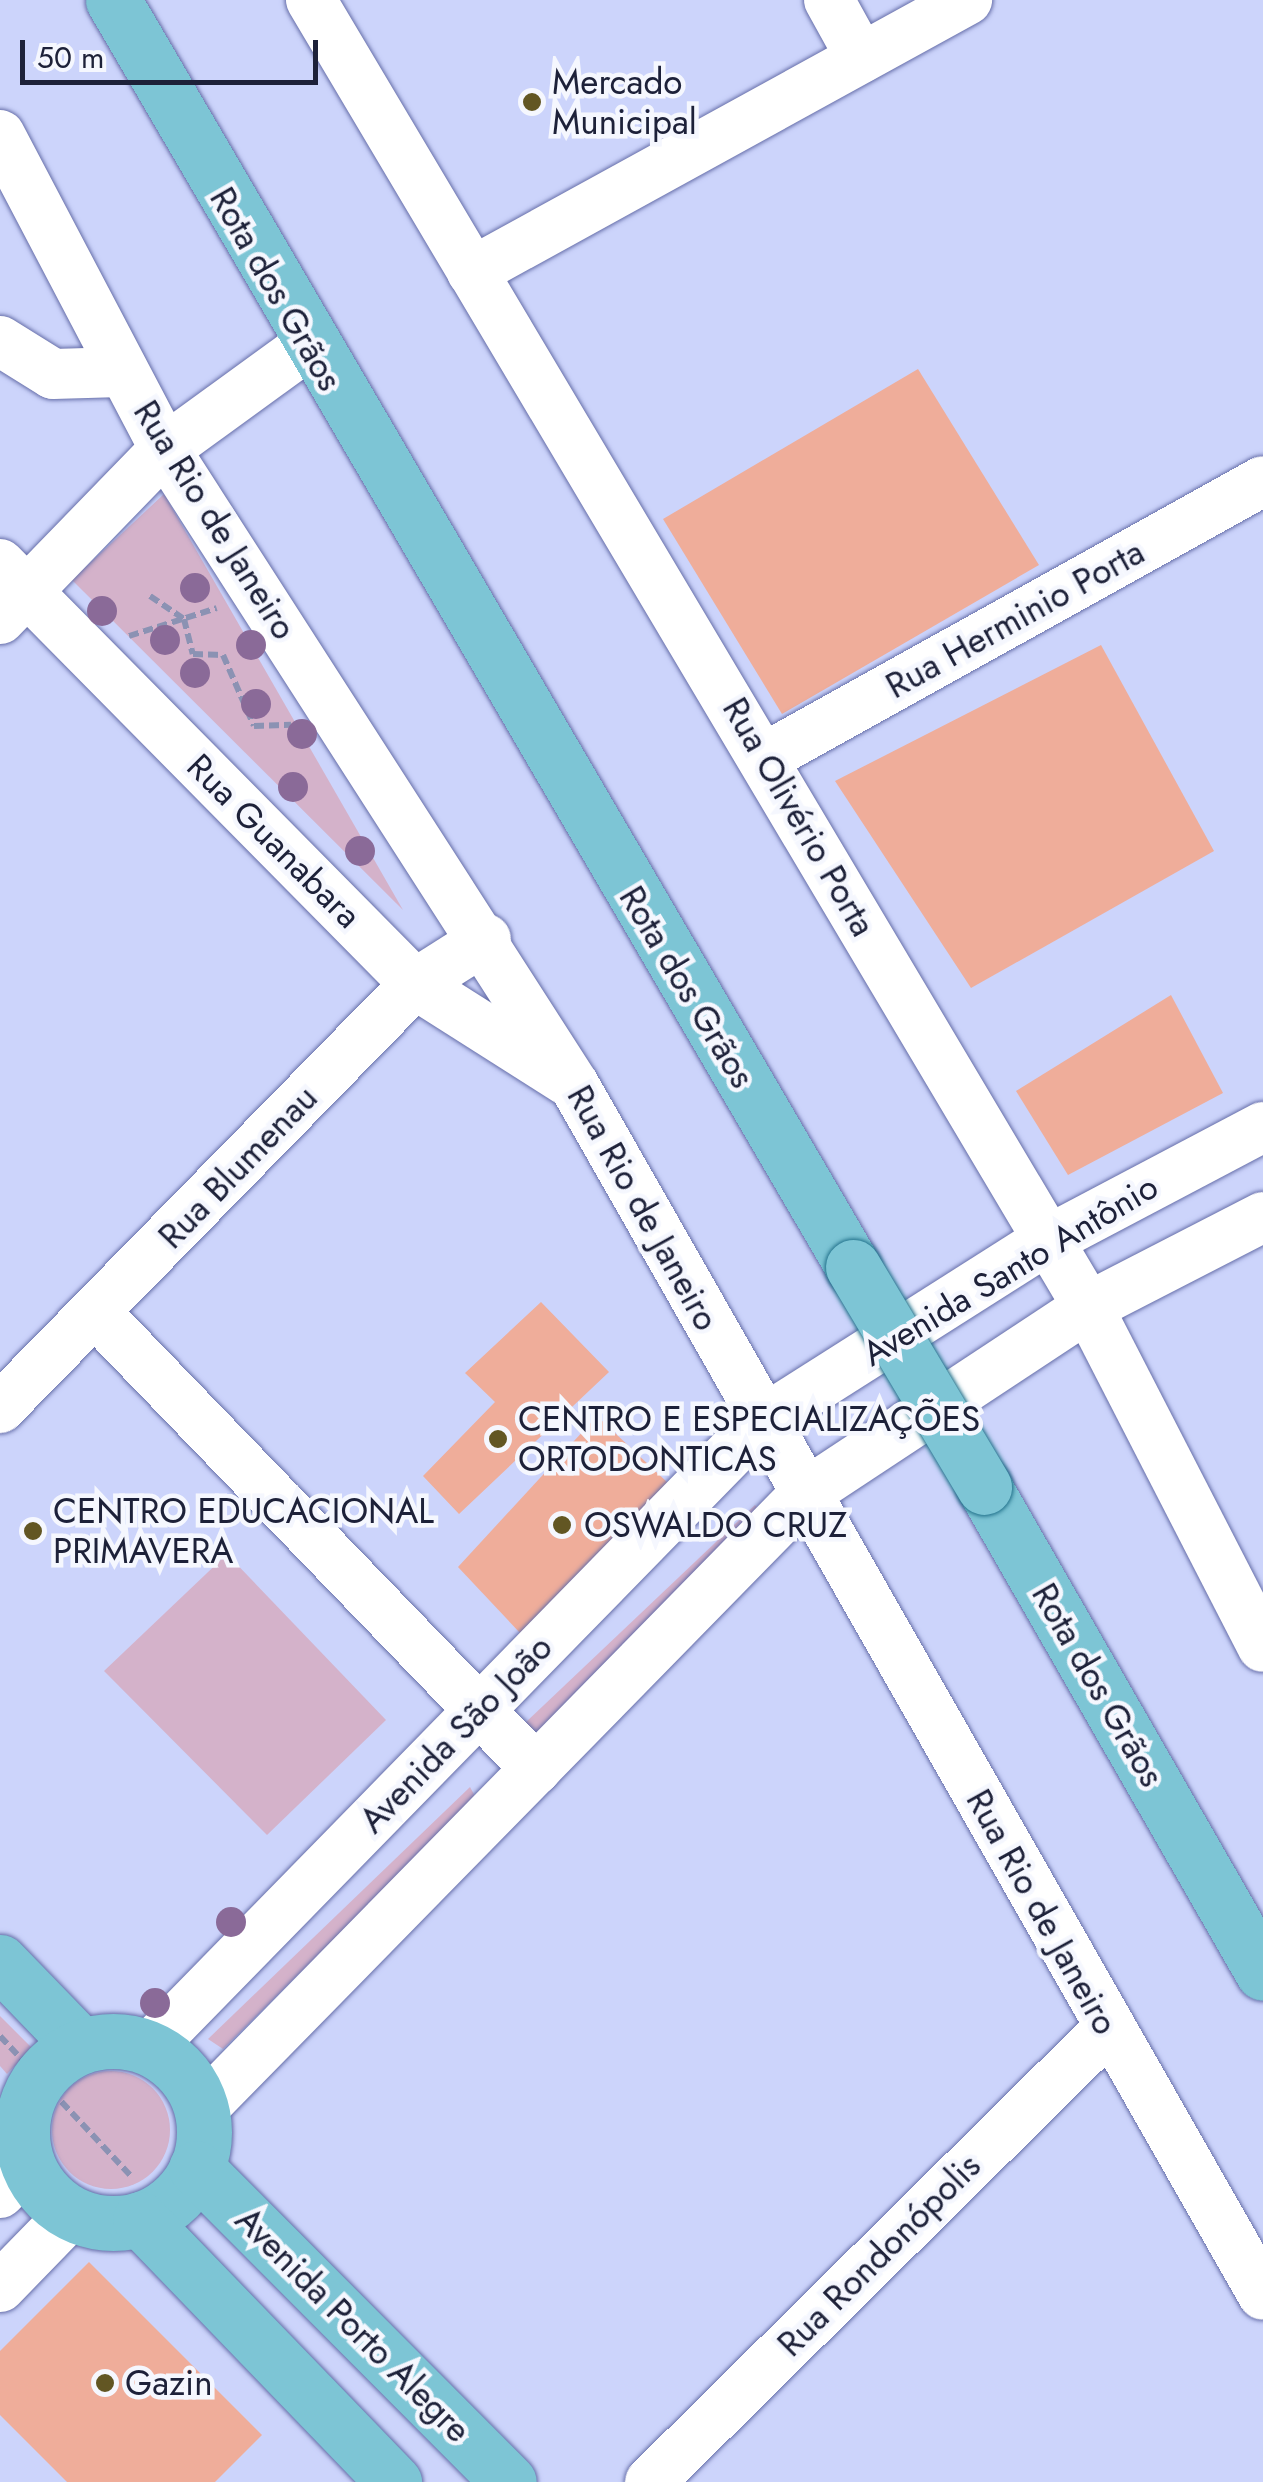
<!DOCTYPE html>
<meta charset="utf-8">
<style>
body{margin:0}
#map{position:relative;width:1263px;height:2482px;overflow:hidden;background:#ccd4fb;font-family:Jost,sans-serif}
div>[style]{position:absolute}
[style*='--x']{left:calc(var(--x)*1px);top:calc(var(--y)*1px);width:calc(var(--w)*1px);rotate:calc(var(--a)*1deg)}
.green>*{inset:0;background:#d4b2ca}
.round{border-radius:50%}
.building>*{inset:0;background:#efad9a}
.path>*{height:6px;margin-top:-3px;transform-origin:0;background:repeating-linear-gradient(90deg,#8b92b3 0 10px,transparent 0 15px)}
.roads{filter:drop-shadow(0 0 2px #666ea9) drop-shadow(0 0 2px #666ea9)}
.minor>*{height:50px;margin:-25px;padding:0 25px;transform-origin:25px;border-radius:25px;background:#fff}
.major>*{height:55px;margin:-27.5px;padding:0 27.5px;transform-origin:27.5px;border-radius:27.5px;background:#7dc5d5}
.major>.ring{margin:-27.5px;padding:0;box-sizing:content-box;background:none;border:55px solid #7dc5d5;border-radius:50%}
.bridges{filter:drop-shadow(0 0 2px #23728c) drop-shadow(0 0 2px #23728c)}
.major-bridge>*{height:55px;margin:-27.5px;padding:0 27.5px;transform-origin:27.5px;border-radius:27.5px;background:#7dc5d5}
.trees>*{width:30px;height:30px;margin:-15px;border-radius:50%;background:#8a6a98}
.dots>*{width:28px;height:28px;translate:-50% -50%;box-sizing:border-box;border:5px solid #f5f7fe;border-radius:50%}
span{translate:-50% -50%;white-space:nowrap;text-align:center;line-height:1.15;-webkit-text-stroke:9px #f5f7fe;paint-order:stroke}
.poi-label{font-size:35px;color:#1d2139}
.left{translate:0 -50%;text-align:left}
.street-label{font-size:35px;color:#1d2139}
.scale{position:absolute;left:20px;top:40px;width:298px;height:45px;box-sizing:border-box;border:5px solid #1d2139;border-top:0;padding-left:12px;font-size:30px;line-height:35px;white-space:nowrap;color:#1d2139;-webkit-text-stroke:8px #f5f7fe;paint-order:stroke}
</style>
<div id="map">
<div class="green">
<div style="clip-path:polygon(164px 494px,403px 910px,72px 580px)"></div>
<div style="clip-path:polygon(755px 1505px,764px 1516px,539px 1734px,525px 1723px)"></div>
<div style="clip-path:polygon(227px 1554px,386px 1720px,267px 1835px,104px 1671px)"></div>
<div style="clip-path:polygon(470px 1787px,476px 1798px,223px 2049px,208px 2039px)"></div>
<div style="clip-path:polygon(0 2016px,32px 2048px,7px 2074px,0 2066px)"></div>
<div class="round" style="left:52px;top:2071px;width:118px;height:118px"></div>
</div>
<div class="building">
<div style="clip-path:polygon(918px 369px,1039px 565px,782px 714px,663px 519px)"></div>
<div style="clip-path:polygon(1101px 645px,1214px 851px,971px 988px,835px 781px)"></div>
<div style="clip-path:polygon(1171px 995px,1223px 1093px,1068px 1175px,1016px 1091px)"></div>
<div style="clip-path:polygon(541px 1302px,609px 1372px,459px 1514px,423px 1476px,495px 1402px,465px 1373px)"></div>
<div style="clip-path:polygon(597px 1416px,668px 1483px,521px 1634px,458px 1567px)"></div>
<div style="clip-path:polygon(89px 2262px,262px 2435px,215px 2482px,67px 2482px,0 2415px,0 2351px)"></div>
</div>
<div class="path">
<div style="--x:150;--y:596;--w:41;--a:34.1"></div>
<div style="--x:184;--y:619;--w:36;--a:76"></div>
<div style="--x:193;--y:654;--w:30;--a:2"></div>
<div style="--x:223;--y:655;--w:77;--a:66.4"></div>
<div style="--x:254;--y:726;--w:37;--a:-2"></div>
<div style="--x:129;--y:636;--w:92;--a:-17.7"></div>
<div style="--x:0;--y:2036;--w:192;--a:46.9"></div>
</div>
<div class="roads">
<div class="minor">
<div style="--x:311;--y:0;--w:1521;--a:59.27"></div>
<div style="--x:1088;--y:1307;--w:382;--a:62.8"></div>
<div style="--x:829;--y:0;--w:66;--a:61.1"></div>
<div style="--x:0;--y:135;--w:355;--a:62.3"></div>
<div style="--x:165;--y:449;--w:756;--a:57.26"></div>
<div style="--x:574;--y:1085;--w:1392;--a:60.34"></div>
<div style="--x:472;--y:272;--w:565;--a:-28.79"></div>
<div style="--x:0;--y:341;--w:62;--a:31.9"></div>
<div style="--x:53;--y:374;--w:68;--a:-1.7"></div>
<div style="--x:0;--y:564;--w:590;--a:45.34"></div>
<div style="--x:415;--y:984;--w:179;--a:32.4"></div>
<div style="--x:0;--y:619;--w:237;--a:-45.9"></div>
<div style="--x:165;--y:449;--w:175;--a:-36"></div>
<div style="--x:766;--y:757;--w:568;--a:-29.04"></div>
<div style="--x:96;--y:1313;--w:634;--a:46.02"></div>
<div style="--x:0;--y:1408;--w:593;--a:-45.61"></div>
<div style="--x:415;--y:984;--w:84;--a:-32.4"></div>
<div style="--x:149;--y:2048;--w:877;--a:-45.65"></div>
<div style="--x:762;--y:1421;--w:333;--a:-32.4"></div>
<div style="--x:1043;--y:1243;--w:249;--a:-27.8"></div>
<div style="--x:201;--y:2110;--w:864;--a:-45.56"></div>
<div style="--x:806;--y:1493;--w:338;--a:-33.4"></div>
<div style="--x:1088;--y:1307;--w:197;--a:-27.2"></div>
<div style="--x:0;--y:2193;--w:39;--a:-46"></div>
<div style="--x:0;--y:2287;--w:102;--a:-45.8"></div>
<div style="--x:650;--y:2482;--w:644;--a:-44.69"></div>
</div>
<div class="major">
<div style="--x:113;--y:0;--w:1467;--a:59.71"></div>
<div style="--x:984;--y:1487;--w:560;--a:60.14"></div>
<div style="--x:0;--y:1962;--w:117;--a:46"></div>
<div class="ring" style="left:22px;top:2041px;width:127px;height:127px"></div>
<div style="--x:196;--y:2168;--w:443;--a:45.1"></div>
<div style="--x:140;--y:2219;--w:366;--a:46"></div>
</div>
</div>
<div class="bridges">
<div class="major-bridge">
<div style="--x:853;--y:1267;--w:256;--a:59.2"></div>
</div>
</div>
<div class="trees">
<div style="left:195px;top:588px"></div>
<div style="left:102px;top:611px"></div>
<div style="left:165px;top:640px"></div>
<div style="left:251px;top:645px"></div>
<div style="left:195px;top:673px"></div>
<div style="left:256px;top:704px"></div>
<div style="left:302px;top:734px"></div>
<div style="left:293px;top:787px"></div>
<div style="left:360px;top:851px"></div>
<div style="left:231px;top:1922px"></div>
<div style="left:155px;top:2003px"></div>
</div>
<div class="dots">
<div style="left:532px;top:102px;background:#625623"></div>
<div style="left:498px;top:1439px;background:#625623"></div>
<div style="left:562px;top:1525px;background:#625623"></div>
<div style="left:33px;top:1531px;background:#625623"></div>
<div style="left:105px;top:2383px;background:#625623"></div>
</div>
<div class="poi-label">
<span class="left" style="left:552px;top:102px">Mercado<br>Municipal</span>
<span class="left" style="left:518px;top:1439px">CENTRO E ESPECIALIZAÇÕES<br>ORTODONTICAS</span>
<span class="left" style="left:53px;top:1531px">CENTRO EDUCACIONAL<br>PRIMAVERA</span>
<span class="left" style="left:584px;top:1525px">OSWALDO CRUZ</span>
<span class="left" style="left:125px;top:2383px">Gazin</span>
</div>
<div class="street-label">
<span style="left:276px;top:289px;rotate:60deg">Rota dos Grãos</span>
<span style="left:215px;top:520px;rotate:58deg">Rua Rio de Janeiro</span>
<span style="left:1015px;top:619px;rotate:-29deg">Rua Herminio Porta</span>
<span style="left:799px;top:817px;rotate:60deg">Rua Olivério Porta</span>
<span style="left:274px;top:841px;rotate:45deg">Rua Guanabara</span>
<span style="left:687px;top:987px;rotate:59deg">Rota dos Grãos</span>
<span style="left:238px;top:1167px;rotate:-46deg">Rua Blumenau</span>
<span style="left:643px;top:1208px;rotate:61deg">Rua Rio de Janeiro</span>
<span style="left:1010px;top:1270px;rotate:-31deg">Avenida Santo Antônio</span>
<span style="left:1098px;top:1685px;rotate:60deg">Rota dos Grãos</span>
<span style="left:456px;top:1734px;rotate:-46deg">Avenida São João</span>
<span style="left:1042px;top:1912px;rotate:61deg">Rua Rio de Janeiro</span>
<span style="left:879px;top:2255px;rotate:-45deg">Rua Rondonópolis</span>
<span style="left:353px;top:2325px;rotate:45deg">Avenida Porto Alegre</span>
</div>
<div class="scale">50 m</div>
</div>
